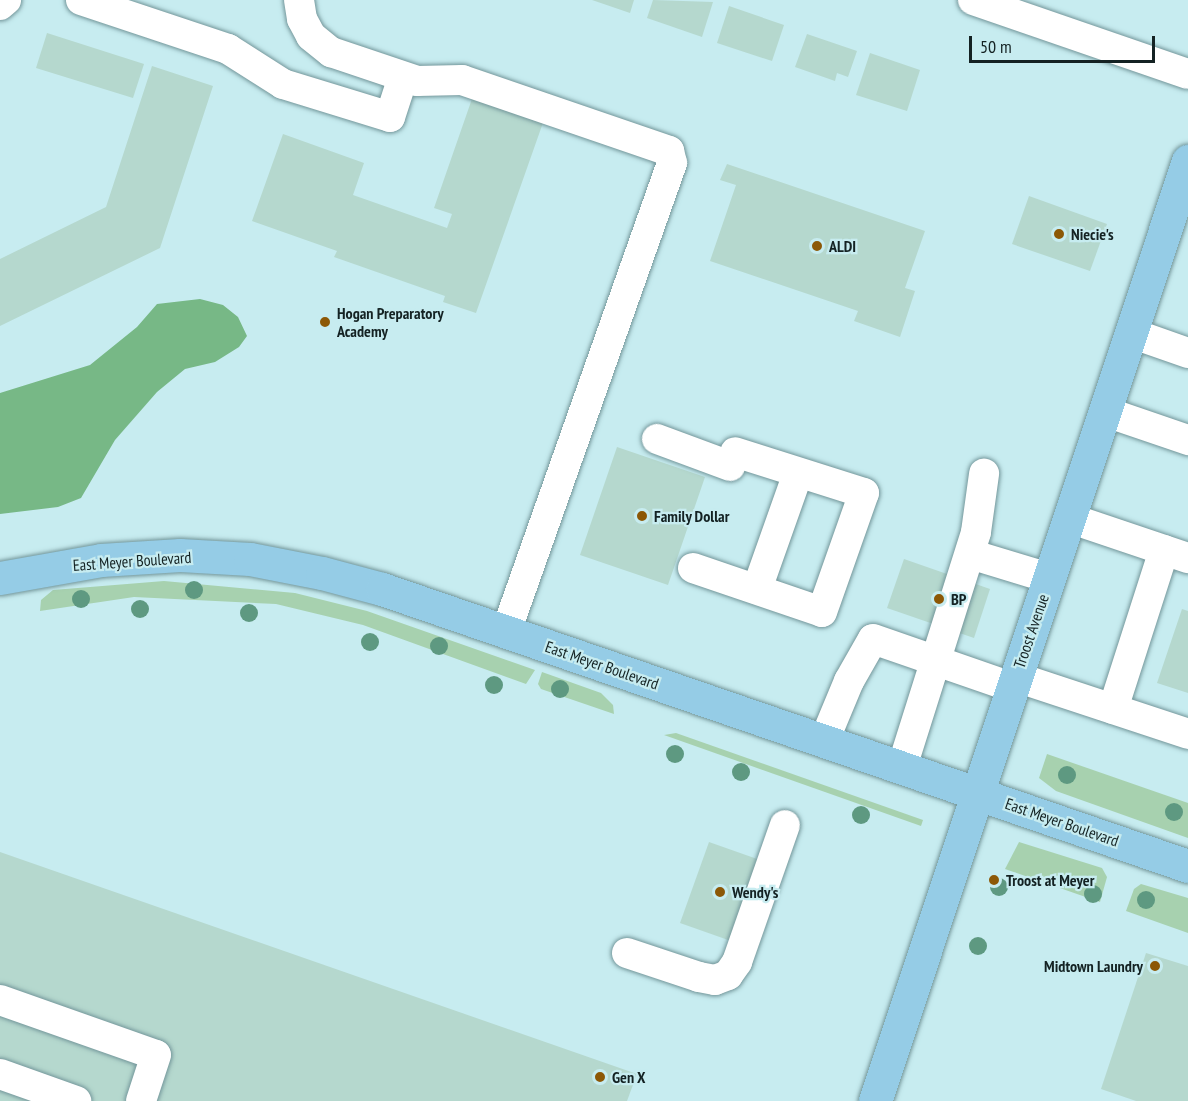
<!DOCTYPE html>
<style>
body{margin:0}
#map{position:relative;width:1188px;height:1101px;overflow:hidden;background:#c7ecf0;font-family:"PT Sans Narrow",sans-serif}
div>[style]{position:absolute}
[style*='--x']{left:calc(var(--x)*1px);top:calc(var(--y)*1px);width:calc(var(--w)*1px);rotate:calc(var(--a)*1deg)}
.green>*{inset:0;background:#a7d1af}
.forest>*{inset:0;background:#77b886}
.building>*{inset:0;background:#b5d8ce}
.roads{filter:drop-shadow(0 0 2px #73969a) drop-shadow(0 0 2px #73969a)}
.minor>*{height:30px;margin:-15px;padding:0 15px;transform-origin:15px;border-radius:15px;background:#fff}
.major>*{height:33px;margin:-16.5px;padding:0 16.5px;transform-origin:16.5px;border-radius:16.5px;background:#95cce6}
.trees>*{width:18px;height:18px;margin:-9px;border-radius:50%;background:#5e9981}
.dots>*{width:16px;height:16px;translate:-50% -50%;box-sizing:border-box;border:3px solid #c7ecf0;border-radius:50%}
span{translate:-50% -50%;white-space:nowrap;text-align:center;line-height:1.15;-webkit-text-stroke:4.5px #c7ecf0;paint-order:stroke}
.poi-label{font-size:16px;color:#142223;font-weight:700}
.left{translate:0 -50%;text-align:left}
.right{translate:-100% -50%;text-align:right}
.street-label{font-size:16px;color:#142223}
.scale{position:absolute;left:969px;top:36px;width:186px;height:27px;box-sizing:border-box;border:3px solid #142223;border-top:0;padding-left:8px;font-size:18px;line-height:21px;white-space:nowrap;color:#142223;-webkit-text-stroke:4px #c7ecf0;paint-order:stroke}
</style>
<div id="map">
<div class="green">
<div style="clip-path:polygon(164px 581px,295px 593px,367px 611px,535px 670px,526px 684px,363px 625px,276px 604px,134px 597px,40px 611px,41px 600px,53px 590px)"></div>
<div style="clip-path:polygon(542px 672px,601px 693px,613px 705px,614px 714px,541px 689px,538px 684px)"></div>
<div style="clip-path:polygon(676px 733px,923px 820px,921px 826px,664px 735px)"></div>
<div style="clip-path:polygon(1047px 754px,1188px 803px,1188px 838px,1056px 791px,1039px 778px)"></div>
<div style="clip-path:polygon(1019px 842px,1102px 868px,1107px 877px,1100px 902px,1005px 869px)"></div>
<div style="clip-path:polygon(1141px 884px,1188px 898px,1188px 933px,1126px 911px,1134px 889px)"></div>
</div>
<div class="forest">
<div style="clip-path:polygon(200px 299px,223px 305px,238px 317px,247px 336px,239px 347px,215px 362px,185px 369px,157px 392px,115px 440px,81px 498px,58px 507px,0 514px,0 393px,90px 365px,137px 327px,157px 304px)"></div>
</div>
<div class="building">
<div style="clip-path:polygon(592px 0,634px 0,630px 13px)"></div>
<div style="clip-path:polygon(653px 0,713px 2px,702px 37px,647px 18px)"></div>
<div style="clip-path:polygon(729px 6px,784px 25px,772px 61px,717px 43px)"></div>
<div style="clip-path:polygon(47px 33px,144px 64px,133px 98px,36px 68px)"></div>
<div style="clip-path:polygon(807px 34px,857px 51px,848px 77px,837px 73px,835px 81px,795px 67px)"></div>
<div style="clip-path:polygon(870px 53px,920px 70px,907px 111px,856px 95px)"></div>
<div style="clip-path:polygon(152px 66px,213px 86px,160px 248px,0 326px,0 259px,106px 207px)"></div>
<div style="clip-path:polygon(474px 93px,545px 117px,476px 313px,443px 302px,445px 296px,334px 257px,337px 251px,252px 221px,283px 134px,364px 163px,353px 195px,447px 228px,452px 214px,434px 208px)"></div>
<div style="clip-path:polygon(727px 164px,925px 231px,905px 288px,915px 291px,900px 337px,854px 321px,858px 311px,710px 261px,736px 185px,720px 180px)"></div>
<div style="clip-path:polygon(1029px 196px,1107px 224px,1090px 271px,1012px 244px)"></div>
<div style="clip-path:polygon(617px 447px,705px 477px,668px 585px,580px 555px)"></div>
<div style="clip-path:polygon(904px 559px,990px 589px,974px 638px,887px 608px)"></div>
<div style="clip-path:polygon(1182px 609px,1188px 611px,1188px 693px,1157px 683px)"></div>
<div style="clip-path:polygon(709px 842px,760px 860px,731px 941px,680px 923px)"></div>
<div style="clip-path:polygon(0 852px,637px 1074px,627px 1101px,0 1101px)"></div>
<div style="clip-path:polygon(1146px 953px,1188px 966px,1188px 1101px,1136px 1101px,1101px 1089px)"></div>
</div>
<div class="roads">
<div class="minor">
<div style="--x:81;--y:0;--w:155;--a:18.4"></div>
<div style="--x:228;--y:49;--w:65;--a:32.5"></div>
<div style="--x:283;--y:84;--w:112;--a:17.1"></div>
<div style="--x:390;--y:117;--w:42;--a:-72"></div>
<div style="--x:299;--y:0;--w:19;--a:81"></div>
<div style="--x:302;--y:19;--w:19;--a:62"></div>
<div style="--x:311;--y:36;--w:26;--a:39"></div>
<div style="--x:331;--y:52;--w:91;--a:18.6"></div>
<div style="--x:417;--y:81;--w:45;--a:-1.3"></div>
<div style="--x:462;--y:80;--w:219;--a:18.9"></div>
<div style="--x:669;--y:151;--w:12;--a:76"></div>
<div style="--x:672;--y:163;--w:498;--a:109.5"></div>
<div style="--x:973;--y:0;--w:227;--a:19"></div>
<div style="--x:0;--y:5;--w:8;--a:-40"></div>
<div style="--x:1131;--y:333;--w:60;--a:19.3"></div>
<div style="--x:1106;--y:412;--w:87;--a:18.9"></div>
<div style="--x:657;--y:439;--w:78;--a:20.3"></div>
<div style="--x:1069;--y:518;--w:126;--a:18.6"></div>
<div style="--x:970;--y:554;--w:83;--a:16.9"></div>
<div style="--x:693;--y:568;--w:136;--a:18.8"></div>
<div style="--x:822;--y:612;--w:126;--a:-70.6"></div>
<div style="--x:864;--y:493;--w:135;--a:-162.4"></div>
<div style="--x:757;--y:589;--w:123;--a:-70.5"></div>
<div style="--x:1016;--y:677;--w:181;--a:18.3"></div>
<div style="--x:1113;--y:709;--w:167;--a:-72.2"></div>
<div style="--x:824;--y:741;--w:65;--a:-67.4"></div>
<div style="--x:849;--y:681;--w:48;--a:-60.3"></div>
<div style="--x:873;--y:639;--w:147;--a:19.1"></div>
<div style="--x:902;--y:767;--w:246;--a:-72.5"></div>
<div style="--x:976;--y:532;--w:59;--a:-82.1"></div>
<div style="--x:627;--y:953;--w:76;--a:18.4"></div>
<div style="--x:699;--y:977;--w:16;--a:11"></div>
<div style="--x:715;--y:980;--w:14;--a:-21"></div>
<div style="--x:728;--y:975;--w:16;--a:-55"></div>
<div style="--x:737;--y:962;--w:145;--a:-70.7"></div>
<div style="--x:0;--y:1000;--w:165;--a:19.4"></div>
<div style="--x:156;--y:1055;--w:48;--a:108.1"></div>
<div style="--x:0;--y:1074;--w:81;--a:19.6"></div>
</div>
<div class="major">
<div style="--x:0;--y:578;--w:103;--a:-10.1"></div>
<div style="--x:101;--y:560;--w:79;--a:-3.6"></div>
<div style="--x:180;--y:555;--w:70;--a:3.3"></div>
<div style="--x:250;--y:559;--w:73;--a:11"></div>
<div style="--x:322;--y:573;--w:62;--a:14.9"></div>
<div style="--x:382;--y:589;--w:852;--a:18.97"></div>
<div style="--x:875;--y:1101;--w:991;--a:-71.58"></div>
</div>
</div>
<div class="trees">
<div style="left:194px;top:590px"></div>
<div style="left:81px;top:599px"></div>
<div style="left:140px;top:609px"></div>
<div style="left:249px;top:613px"></div>
<div style="left:370px;top:642px"></div>
<div style="left:439px;top:646px"></div>
<div style="left:494px;top:685px"></div>
<div style="left:560px;top:689px"></div>
<div style="left:675px;top:754px"></div>
<div style="left:741px;top:772px"></div>
<div style="left:1067px;top:775px"></div>
<div style="left:1174px;top:812px"></div>
<div style="left:861px;top:815px"></div>
<div style="left:999px;top:887px"></div>
<div style="left:1093px;top:894px"></div>
<div style="left:1146px;top:900px"></div>
<div style="left:978px;top:946px"></div>
</div>
<div class="dots">
<div style="left:1059px;top:234px;background:#8c5806"></div>
<div style="left:817px;top:246px;background:#8c5806"></div>
<div style="left:325px;top:322px;background:#8c5806"></div>
<div style="left:642px;top:516px;background:#8c5806"></div>
<div style="left:939px;top:599px;background:#8c5806"></div>
<div style="left:994px;top:880px;background:#8c5806"></div>
<div style="left:720px;top:892px;background:#8c5806"></div>
<div style="left:1155px;top:966px;background:#8c5806"></div>
<div style="left:600px;top:1077px;background:#8c5806"></div>
</div>
<div class="poi-label">
<span class="left" style="left:1071px;top:234px">Niecie's</span>
<span class="left" style="left:829px;top:246px">ALDI</span>
<span class="left" style="left:337px;top:322px">Hogan Preparatory<br>Academy</span>
<span class="left" style="left:654px;top:516px">Family Dollar</span>
<span class="left" style="left:951px;top:599px">BP</span>
<span class="left" style="left:1006px;top:880px">Troost at Meyer</span>
<span class="left" style="left:732px;top:892px">Wendy's</span>
<span class="right" style="left:1143px;top:966px">Midtown Laundry</span>
<span class="left" style="left:612px;top:1077px">Gen X</span>
</div>
<div class="street-label">
<span style="left:132px;top:561px;rotate:-4deg">East Meyer Boulevard</span>
<span style="left:1031px;top:631px;rotate:-71deg">Troost Avenue</span>
<span style="left:602px;top:665px;rotate:19deg">East Meyer Boulevard</span>
<span style="left:1062px;top:822px;rotate:19deg">East Meyer Boulevard</span>
</div>
<div class="scale">50 m</div>
</div>
